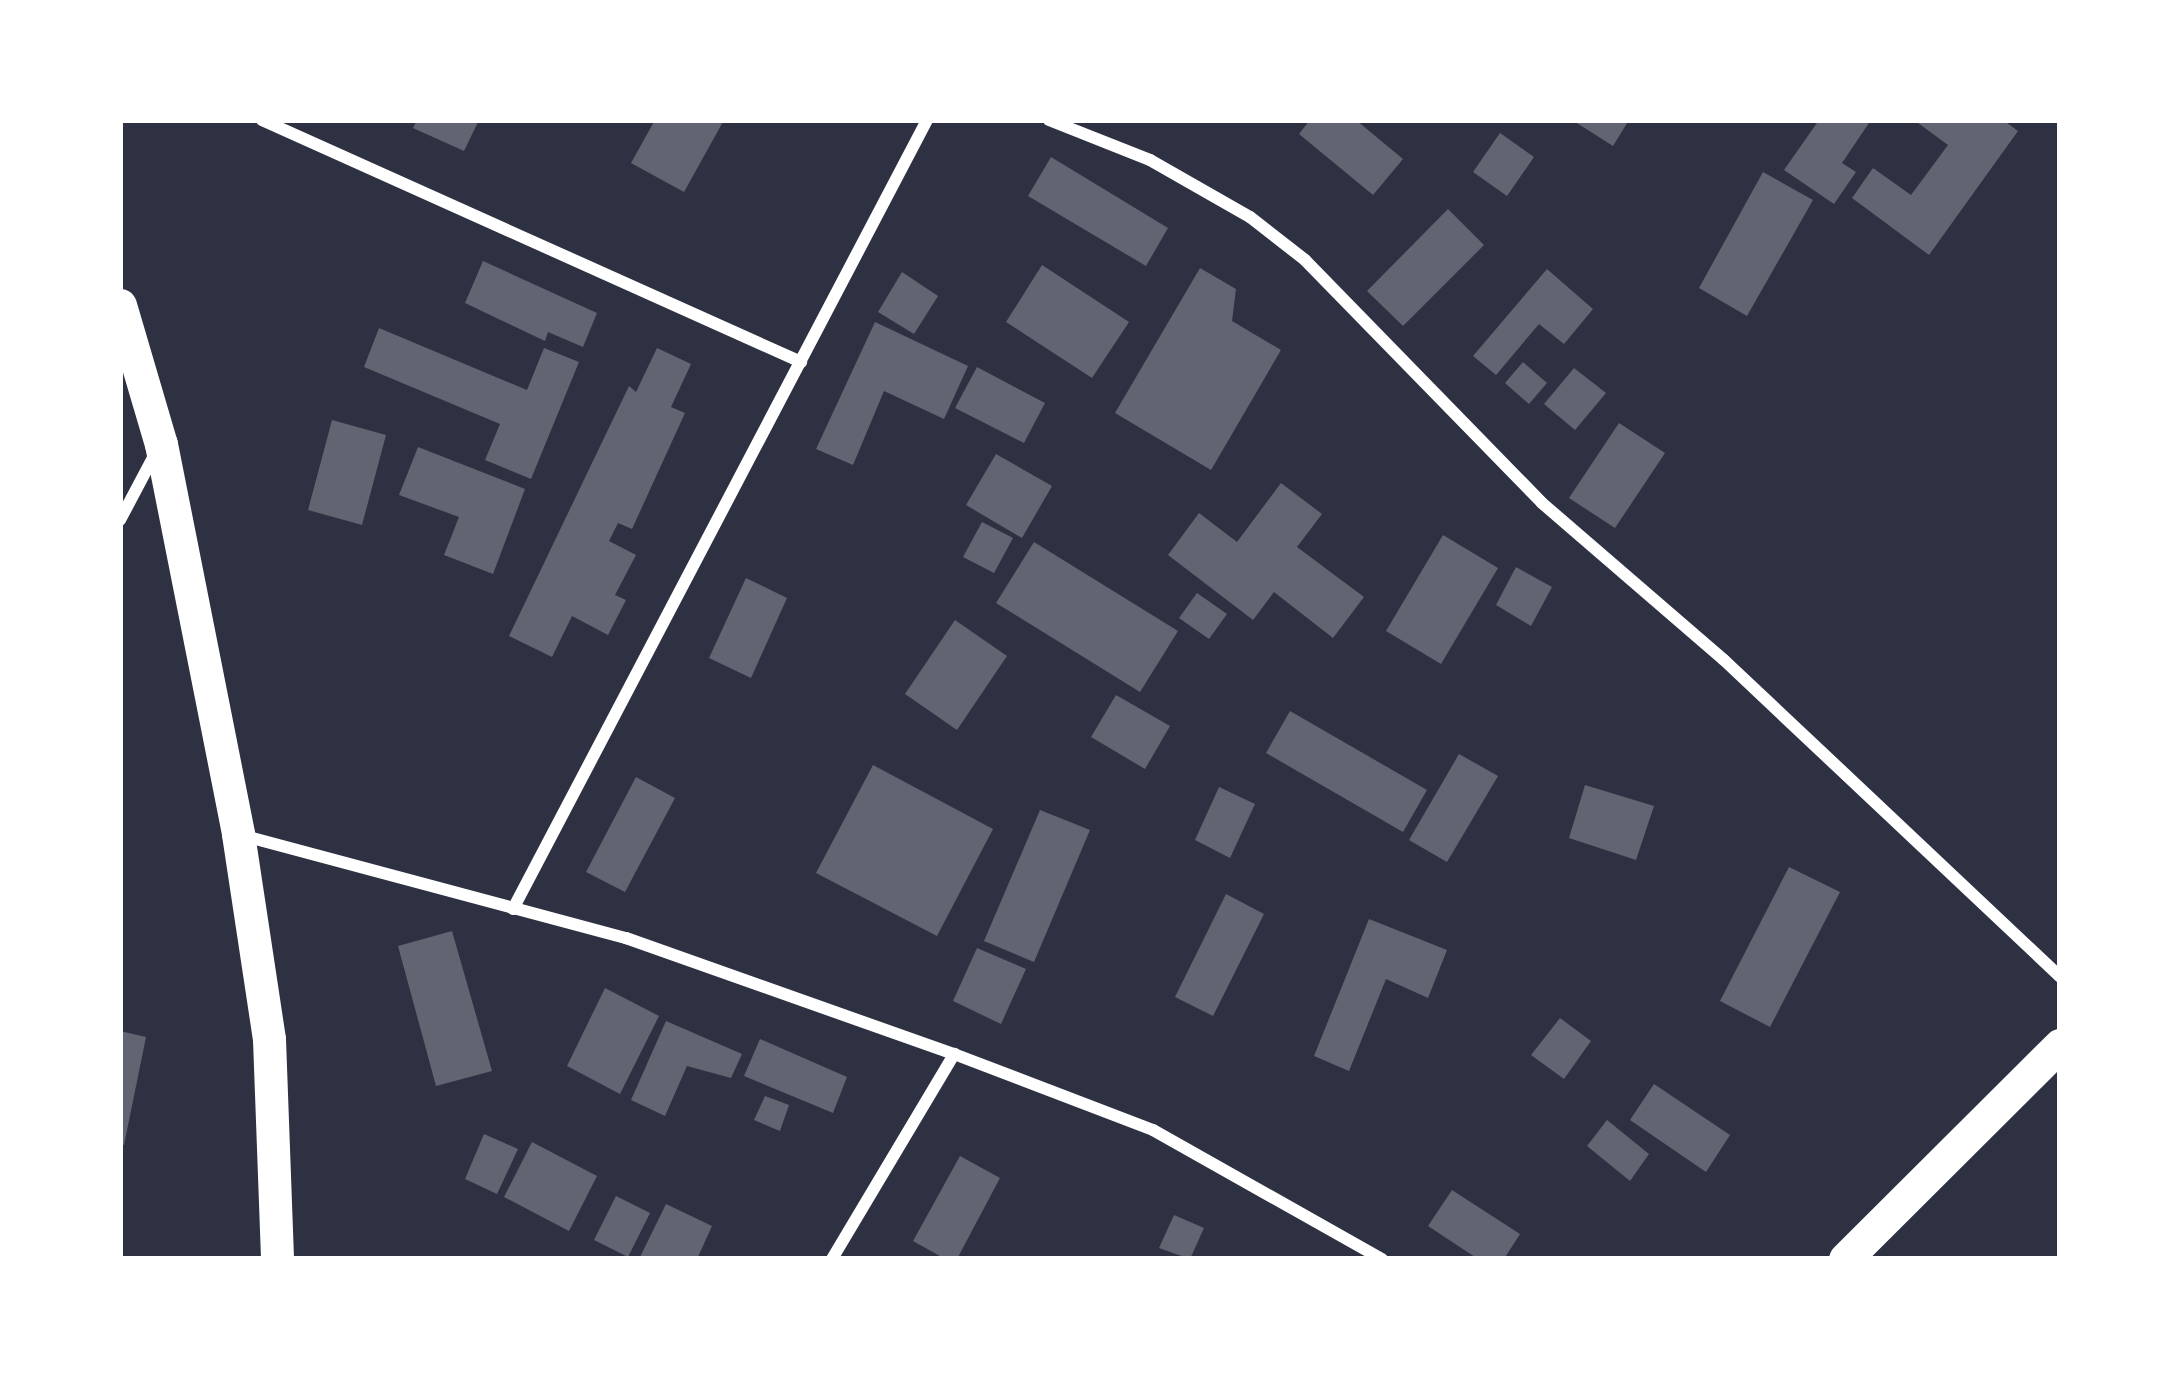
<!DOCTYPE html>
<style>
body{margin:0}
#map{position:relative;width:2180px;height:1379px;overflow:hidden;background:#2d3142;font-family:"PT Sans Narrow",sans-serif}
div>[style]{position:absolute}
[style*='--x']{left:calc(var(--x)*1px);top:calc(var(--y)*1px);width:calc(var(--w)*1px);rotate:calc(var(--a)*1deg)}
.building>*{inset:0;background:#626471}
.minor>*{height:12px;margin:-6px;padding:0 6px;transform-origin:6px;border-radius:6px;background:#fff}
.trunk>*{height:33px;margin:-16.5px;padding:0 16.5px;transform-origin:16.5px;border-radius:16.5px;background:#fff}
span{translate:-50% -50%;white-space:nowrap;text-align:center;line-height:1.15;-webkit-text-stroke:10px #fff;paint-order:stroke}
.frame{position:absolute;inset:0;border:123px solid #fff;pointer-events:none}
</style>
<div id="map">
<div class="building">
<div style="clip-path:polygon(417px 120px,479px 120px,464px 151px,413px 128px)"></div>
<div style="clip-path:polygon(655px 120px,724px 120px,684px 192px,631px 163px)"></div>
<div style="clip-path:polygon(1310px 120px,1356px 120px,1403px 159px,1373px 195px,1299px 134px)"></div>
<div style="clip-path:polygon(1572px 120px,1629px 120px,1613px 146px)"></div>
<div style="clip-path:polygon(1819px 120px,1871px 120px,1842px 163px,1856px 172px,1834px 204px,1784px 170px)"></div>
<div style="clip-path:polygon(1914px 120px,2003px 120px,2018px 131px,1929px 255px,1852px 198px,1873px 168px,1911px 195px,1948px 145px)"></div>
<div style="clip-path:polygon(1500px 133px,1534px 157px,1507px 196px,1473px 172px)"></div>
<div style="clip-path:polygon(1051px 157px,1168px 228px,1146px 266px,1028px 196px)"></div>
<div style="clip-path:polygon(1763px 172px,1813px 200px,1747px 316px,1699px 288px)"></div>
<div style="clip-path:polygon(1448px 209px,1484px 245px,1403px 326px,1367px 291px)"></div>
<div style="clip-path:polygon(483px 261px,597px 313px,583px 347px,548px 332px,545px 341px,465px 303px)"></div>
<div style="clip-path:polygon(1042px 265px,1129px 322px,1092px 378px,1006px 322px)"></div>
<div style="clip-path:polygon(1200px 268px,1236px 289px,1232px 321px,1281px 350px,1211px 470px,1115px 413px)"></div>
<div style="clip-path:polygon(1547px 269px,1593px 309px,1564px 344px,1539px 324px,1496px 375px,1473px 356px)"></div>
<div style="clip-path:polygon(902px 272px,938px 296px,914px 334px,878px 312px)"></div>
<div style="clip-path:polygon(875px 322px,968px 366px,944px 419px,884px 391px,853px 465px,816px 449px)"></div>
<div style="clip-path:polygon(379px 328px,527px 390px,544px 348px,579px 362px,531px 479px,485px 460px,500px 424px,364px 367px)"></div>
<div style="clip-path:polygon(657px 348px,691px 364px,671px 407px,685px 413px,632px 529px,618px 523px,609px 541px,636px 555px,615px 595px,626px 600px,608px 635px,572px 616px,552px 657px,509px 636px,629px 386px,636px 392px)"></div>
<div style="clip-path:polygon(1523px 362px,1547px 383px,1529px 404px,1505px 383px)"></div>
<div style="clip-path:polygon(977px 367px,1045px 403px,1024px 443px,955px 408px)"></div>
<div style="clip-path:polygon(1574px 368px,1606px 393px,1575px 430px,1544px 404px)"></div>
<div style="clip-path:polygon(332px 420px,386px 435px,362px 525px,308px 510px)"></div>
<div style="clip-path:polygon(1619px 423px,1665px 453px,1615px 528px,1569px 498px)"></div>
<div style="clip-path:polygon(418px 447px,525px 489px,493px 574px,444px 555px,459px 517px,399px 495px)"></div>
<div style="clip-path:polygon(996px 454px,1052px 486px,1022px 538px,966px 505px)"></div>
<div style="clip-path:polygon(1281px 483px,1322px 514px,1297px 547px,1364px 597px,1333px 638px,1274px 592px,1253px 620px,1168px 555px,1199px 513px,1237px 542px)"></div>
<div style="clip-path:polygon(982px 522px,1013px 538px,994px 573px,963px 557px)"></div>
<div style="clip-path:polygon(1443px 535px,1498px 568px,1441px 664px,1386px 631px)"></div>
<div style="clip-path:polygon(1034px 542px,1178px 631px,1140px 692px,996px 603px)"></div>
<div style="clip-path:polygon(1516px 567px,1552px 587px,1531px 626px,1496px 605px)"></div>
<div style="clip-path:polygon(746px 578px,787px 598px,751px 678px,709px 658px)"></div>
<div style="clip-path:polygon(1197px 593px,1227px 614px,1209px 639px,1179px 618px)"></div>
<div style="clip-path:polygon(955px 620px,1007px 656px,957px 730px,905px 694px)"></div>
<div style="clip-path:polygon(1116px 695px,1170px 726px,1145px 769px,1091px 737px)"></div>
<div style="clip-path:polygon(1290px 711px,1427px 790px,1403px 832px,1266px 753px)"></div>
<div style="clip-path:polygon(1459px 754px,1498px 776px,1447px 862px,1409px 840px)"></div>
<div style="clip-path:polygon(873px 765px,993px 829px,937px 936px,816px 873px)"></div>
<div style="clip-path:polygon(636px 777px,675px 798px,625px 892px,586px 872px)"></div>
<div style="clip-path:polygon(1585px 785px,1654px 806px,1636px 860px,1569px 838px)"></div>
<div style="clip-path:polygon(1219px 787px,1255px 804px,1230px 858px,1195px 840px)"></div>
<div style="clip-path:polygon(1040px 810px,1090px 830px,1034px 962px,984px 941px)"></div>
<div style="clip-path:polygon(1789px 867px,1840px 892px,1770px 1027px,1720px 1001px)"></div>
<div style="clip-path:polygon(1226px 894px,1264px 914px,1213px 1016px,1175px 997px)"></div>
<div style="clip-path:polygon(1369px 919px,1447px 950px,1428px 998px,1386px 979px,1349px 1071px,1314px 1056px)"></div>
<div style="clip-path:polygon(452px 931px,492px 1071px,436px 1086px,398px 946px)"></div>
<div style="clip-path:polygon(977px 948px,1026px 969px,1001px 1024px,953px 1001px)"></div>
<div style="clip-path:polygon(605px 988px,659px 1016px,620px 1094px,567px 1066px)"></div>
<div style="clip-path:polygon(1560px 1018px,1591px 1041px,1564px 1079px,1531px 1055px)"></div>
<div style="clip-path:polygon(666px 1021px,742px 1054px,731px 1078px,687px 1066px,665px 1116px,631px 1100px)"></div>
<div style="clip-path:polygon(120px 1031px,146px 1037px,124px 1145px,120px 1144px)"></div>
<div style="clip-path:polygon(760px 1039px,847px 1077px,833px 1113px,744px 1076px)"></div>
<div style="clip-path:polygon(1654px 1084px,1730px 1135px,1706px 1172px,1630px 1120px)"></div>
<div style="clip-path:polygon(765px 1096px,789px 1105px,780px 1131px,754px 1120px)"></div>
<div style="clip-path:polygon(1607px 1120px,1649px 1154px,1630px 1181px,1587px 1146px)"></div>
<div style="clip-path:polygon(484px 1134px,518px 1149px,497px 1194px,465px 1179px)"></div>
<div style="clip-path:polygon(532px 1142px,597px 1176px,569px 1231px,504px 1197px)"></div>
<div style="clip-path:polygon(960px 1156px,1000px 1178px,957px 1259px,945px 1259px,913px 1241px)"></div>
<div style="clip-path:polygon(1452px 1190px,1520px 1234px,1504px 1259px,1478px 1259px,1428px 1226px)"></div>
<div style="clip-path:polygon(616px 1196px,650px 1213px,628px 1257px,594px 1240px)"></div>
<div style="clip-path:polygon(666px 1204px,712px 1226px,697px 1259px,639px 1259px)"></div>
<div style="clip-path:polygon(1174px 1215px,1204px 1228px,1190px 1259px,1159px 1248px)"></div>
</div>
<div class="minor">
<div style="--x:262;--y:120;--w:591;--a:24.18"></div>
<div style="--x:1049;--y:120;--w:109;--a:21.6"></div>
<div style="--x:1150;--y:160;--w:115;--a:29.7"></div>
<div style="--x:1250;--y:217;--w:70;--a:38"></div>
<div style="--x:1305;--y:260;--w:339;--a:45.7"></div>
<div style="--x:1542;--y:503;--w:240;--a:40.8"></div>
<div style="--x:1724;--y:660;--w:462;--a:43.3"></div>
<div style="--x:120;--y:520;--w:77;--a:-62.1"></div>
<div style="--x:241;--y:835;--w:399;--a:15"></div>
<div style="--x:626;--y:938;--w:348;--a:19.5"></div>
<div style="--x:954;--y:1054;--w:213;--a:20.9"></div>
<div style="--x:1153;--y:1130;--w:263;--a:29.4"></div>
<div style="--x:513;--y:909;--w:891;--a:-62.31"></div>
<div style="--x:832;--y:1259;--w:239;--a:-59.2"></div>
</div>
<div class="trunk">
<div style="--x:120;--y:305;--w:145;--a:73.6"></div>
<div style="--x:161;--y:444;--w:398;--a:78.8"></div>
<div style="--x:238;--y:834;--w:207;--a:81.4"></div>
<div style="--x:269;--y:1039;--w:220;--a:87.9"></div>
<div style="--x:1845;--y:1259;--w:303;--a:-44.9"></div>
</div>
<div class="frame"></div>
</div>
